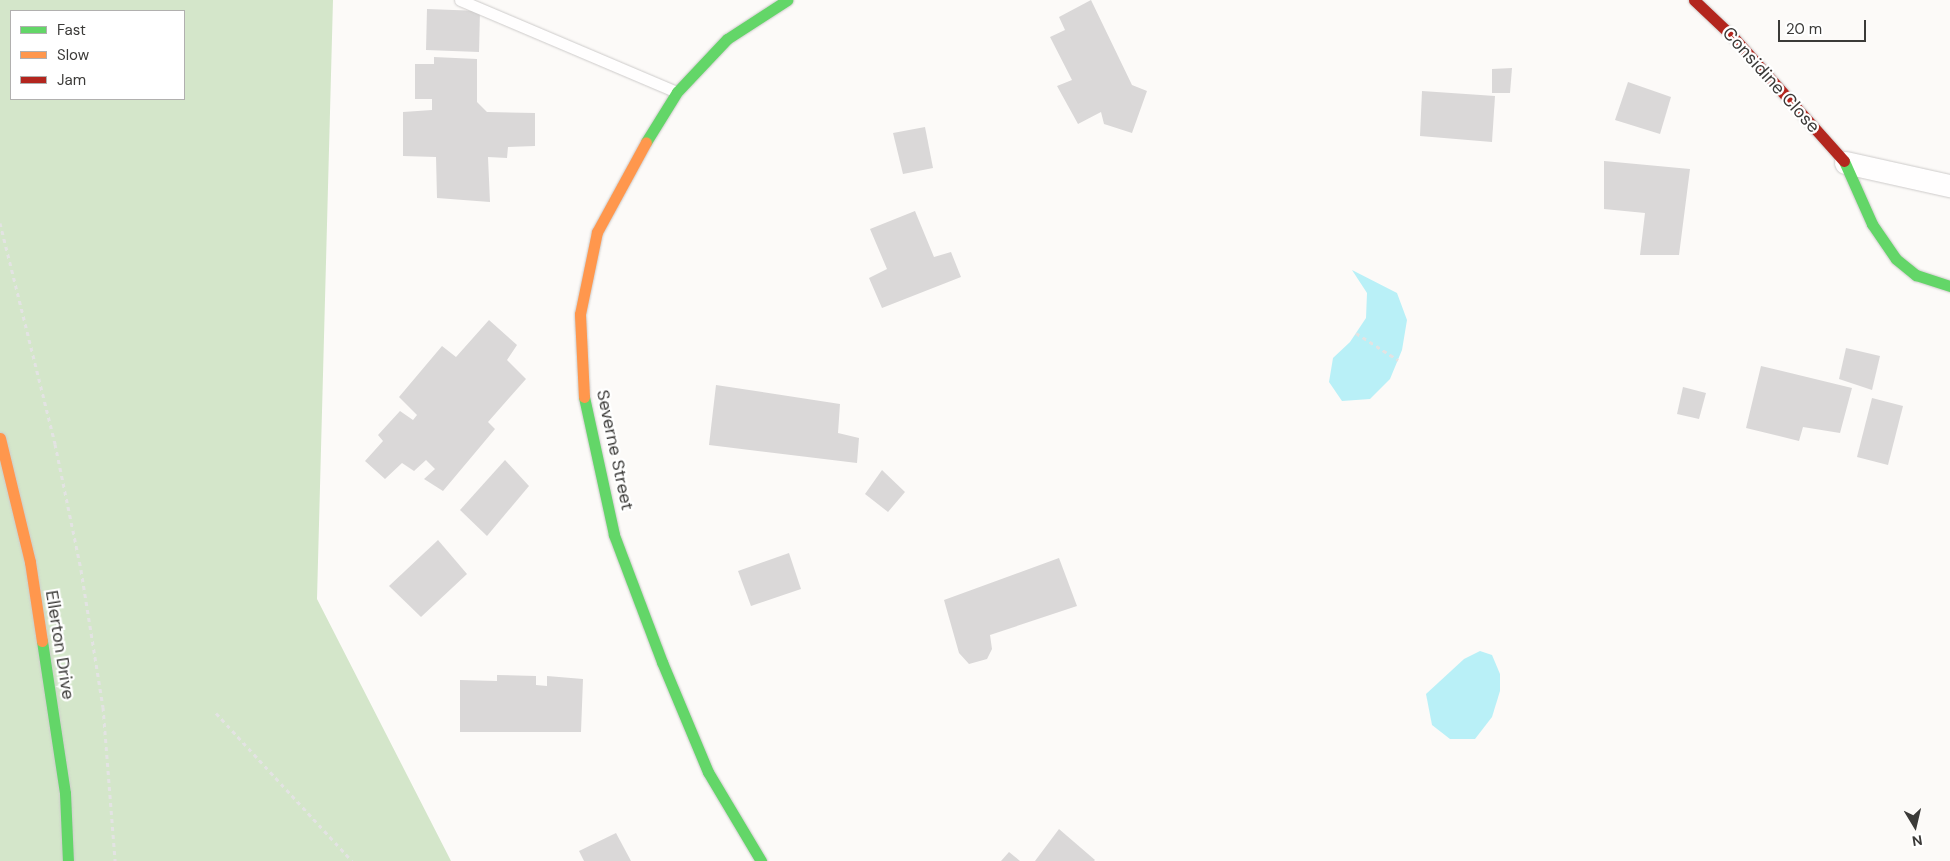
<!DOCTYPE html>
<style>
body{margin:0}
#map{position:relative;width:1950px;height:861px;overflow:hidden;background:#fcfaf8;font-family:"DM Sans",sans-serif}
div>[style]{position:absolute}
[style*='--x']{left:calc(var(--x)*1px);top:calc(var(--y)*1px);width:calc(var(--w)*1px);rotate:calc(var(--a)*1deg)}
.green>*{inset:0;background:#d4e6ca}
.water>*{inset:0;background:#b9f0f7}
.building>*{inset:0;background:#dad8d8}
.path>*{height:3px;margin-top:-1.5px;transform-origin:0;background:repeating-linear-gradient(90deg,#e3e3e3 0 4px,transparent 0 8px)}
.roads{filter:drop-shadow(0 0 1px #cdcbca) drop-shadow(0 0 1px #cdcbca)}
.lane>*{height:11px;margin:-5.5px;padding:0 5.5px;transform-origin:5.5px;border-radius:5.5px;background:#fffefe}
.street>*{height:22px;margin:-11px;padding:0 11px;transform-origin:11px;border-radius:11px;background:#fffefe}
.fast>*{height:11px;margin:-5.5px;padding:0 5.5px;transform-origin:5.5px;border-radius:5.5px;background:#63d668}
.slow>*{height:11px;margin:-5.5px;padding:0 5.5px;transform-origin:5.5px;border-radius:5.5px;background:#ff974d}
.jam>*{height:11px;margin:-5.5px;padding:0 5.5px;transform-origin:5.5px;border-radius:5.5px;background:#b3261e}
span{translate:-50% -50%;white-space:nowrap;text-align:center;line-height:1.15;-webkit-text-stroke:4.5px #fff;paint-order:stroke}
.street-label{font-size:18px;color:#3b3a38}
.legend{position:absolute;left:10px;top:10px;width:175px;height:90px;box-sizing:border-box;background:#fff;border:1px solid #b1b0af;margin:0;padding:6px 9px;list-style:none;font-size:15px;color:#3b3a38}
.legend li{display:flex;align-items:center;gap:10px;height:25px}
.legend b{width:25px;border:1px solid #b1b0af}
.north{position:absolute;left:1890px;top:801px;width:50px;height:50px;-webkit-text-stroke:4px #fff;paint-order:stroke;rotate:171deg;font-size:14px;font-weight:700;line-height:20px;text-align:center;color:#3b3a38}
.north::after{content:'';display:block;margin:auto;width:18px;height:22px;background:#3b3a38;clip-path:polygon(50% 0,100% 100%,50% 72%,0 100%)}
.scale{position:absolute;left:1778px;top:20px;width:88px;height:22px;box-sizing:border-box;border:2px solid #3b3a38;border-top:0;padding-left:6px;font-size:15px;line-height:18px;white-space:nowrap;color:#3b3a38;-webkit-text-stroke:4px #fff;paint-order:stroke}
</style>
<div id="map">
<div class="green">
<div style="clip-path:polygon(evenodd,0 0,333px 0,317px 599px,451px 861px,0 861px,0 0,11px 11px,184px 11px,184px 99px,11px 99px,11px 11px)"></div>
</div>
<div class="water">
<div style="clip-path:polygon(1352px 270px,1397px 293px,1407px 320px,1402px 350px,1390px 379px,1370px 399px,1342px 401px,1329px 382px,1333px 358px,1350px 342px,1366px 318px,1367px 293px)"></div>
<div style="clip-path:polygon(1480px 651px,1492px 655px,1500px 674px,1500px 691px,1492px 717px,1475px 739px,1450px 739px,1432px 725px,1426px 694px,1464px 659px)"></div>
</div>
<div class="building">
<div style="clip-path:polygon(1091px 0,1132px 85px,1147px 91px,1132px 133px,1104px 124px,1101px 112px,1078px 124px,1057px 86px,1072px 80px,1050px 37px,1065px 30px,1059px 17px)"></div>
<div style="clip-path:polygon(427px 9px,480px 11px,479px 52px,426px 50px)"></div>
<div style="clip-path:polygon(434px 57px,477px 59px,477px 102px,487px 112px,535px 113px,535px 146px,508px 147px,507px 158px,488px 157px,490px 202px,437px 198px,436px 157px,403px 156px,403px 112px,432px 110px,432px 99px,415px 99px,415px 64px,434px 64px)"></div>
<div style="clip-path:polygon(1512px 68px,1510px 93px,1492px 93px,1492px 69px)"></div>
<div style="clip-path:polygon(1628px 82px,1671px 97px,1660px 134px,1615px 120px)"></div>
<div style="clip-path:polygon(1422px 91px,1495px 96px,1492px 142px,1420px 136px)"></div>
<div style="clip-path:polygon(925px 127px,933px 168px,903px 174px,893px 133px)"></div>
<div style="clip-path:polygon(1604px 161px,1690px 169px,1679px 255px,1640px 255px,1645px 213px,1604px 209px)"></div>
<div style="clip-path:polygon(915px 211px,934px 257px,951px 252px,961px 277px,882px 308px,869px 278px,887px 269px,870px 229px)"></div>
<div style="clip-path:polygon(489px 320px,517px 345px,507px 360px,526px 379px,488px 422px,495px 429px,443px 491px,424px 479px,435px 469px,426px 460px,414px 471px,402px 463px,385px 479px,365px 461px,383px 441px,378px 435px,400px 411px,413px 420px,417px 415px,399px 397px,442px 346px,456px 357px)"></div>
<div style="clip-path:polygon(1846px 348px,1880px 356px,1872px 390px,1839px 379px)"></div>
<div style="clip-path:polygon(1761px 366px,1852px 388px,1840px 433px,1803px 427px,1799px 441px,1746px 428px)"></div>
<div style="clip-path:polygon(716px 385px,840px 404px,838px 433px,859px 438px,857px 463px,709px 445px)"></div>
<div style="clip-path:polygon(1683px 387px,1706px 393px,1699px 419px,1677px 414px)"></div>
<div style="clip-path:polygon(1872px 398px,1903px 406px,1888px 465px,1857px 457px)"></div>
<div style="clip-path:polygon(505px 460px,529px 486px,487px 536px,460px 510px)"></div>
<div style="clip-path:polygon(882px 470px,905px 492px,888px 512px,865px 494px)"></div>
<div style="clip-path:polygon(438px 540px,467px 574px,421px 617px,389px 586px)"></div>
<div style="clip-path:polygon(789px 553px,801px 589px,751px 606px,738px 571px)"></div>
<div style="clip-path:polygon(1059px 558px,1077px 606px,990px 635px,992px 649px,987px 659px,969px 664px,959px 653px,944px 600px)"></div>
<div style="clip-path:polygon(497px 675px,536px 676px,536px 685px,547px 686px,547px 676px,583px 679px,581px 732px,460px 732px,460px 680px,497px 681px)"></div>
<div style="clip-path:polygon(1059px 829px,1095px 860px,1094px 861px,1035px 861px)"></div>
<div style="clip-path:polygon(616px 833px,631px 861px,584px 861px,579px 851px)"></div>
<div style="clip-path:polygon(1009px 852px,1020px 861px,1001px 861px)"></div>
</div>
<div class="path">
<div style="--x:0;--y:223;--w:228;--a:76"></div>
<div style="--x:55;--y:444;--w:129;--a:78.3"></div>
<div style="--x:81;--y:570;--w:139;--a:80.9"></div>
<div style="--x:103;--y:707;--w:154;--a:85.5"></div>
<div style="--x:1356;--y:333;--w:50;--a:32.7"></div>
<div style="--x:216;--y:713;--w:201;--a:47.4"></div>
</div>
<div class="roads">
<div class="lane">
<div style="--x:460;--y:0;--w:236;--a:23"></div>
</div>
<div class="street">
<div style="--x:1846;--y:163;--w:107;--a:12.5"></div>
</div>
<div class="fast">
<div style="--x:646;--y:142;--w:59;--a:-58.2"></div>
<div style="--x:677;--y:92;--w:73;--a:-46.7"></div>
<div style="--x:727;--y:39;--w:72;--a:-33"></div>
<div style="--x:1844;--y:161;--w:69;--a:66"></div>
<div style="--x:1872;--y:224;--w:42;--a:55.6"></div>
<div style="--x:1896;--y:259;--w:26;--a:39"></div>
<div style="--x:1916;--y:275;--w:36;--a:18"></div>
<div style="--x:584;--y:397;--w:141;--a:77.7"></div>
<div style="--x:614;--y:535;--w:136;--a:69.3"></div>
<div style="--x:662;--y:662;--w:119;--a:67.3"></div>
<div style="--x:708;--y:772;--w:104;--a:59.2"></div>
<div style="--x:42;--y:641;--w:154;--a:81.4"></div>
<div style="--x:65;--y:793;--w:68;--a:87.5"></div>
</div>
<div class="slow">
<div style="--x:584;--y:397;--w:83;--a:-92.8"></div>
<div style="--x:580;--y:314;--w:84;--a:-78.3"></div>
<div style="--x:597;--y:232;--w:102;--a:-61.4"></div>
<div style="--x:0;--y:438;--w:128;--a:76.4"></div>
<div style="--x:30;--y:562;--w:80;--a:81.4"></div>
</div>
<div class="jam">
<div style="--x:1694;--y:0;--w:55;--a:43.5"></div>
<div style="--x:1734;--y:38;--w:165;--a:48.2"></div>
</div>
</div>
<div class="street-label">
<span style="left:1771px;top:80px;rotate:48deg">Considine Close</span>
<span style="left:615px;top:450px;rotate:78deg">Severne Street</span>
<span style="left:60px;top:645px;rotate:81deg">Ellerton Drive</span>
</div>
<ul class="legend">
<li><b style="height:6px;background:#63d668"></b>Fast</li>
<li><b style="height:6px;background:#ff974d"></b>Slow</li>
<li><b style="height:6px;background:#b3261e"></b>Jam</li>
</ul>
<div class="north">N</div>
<div class="scale">20 m</div>
</div>
